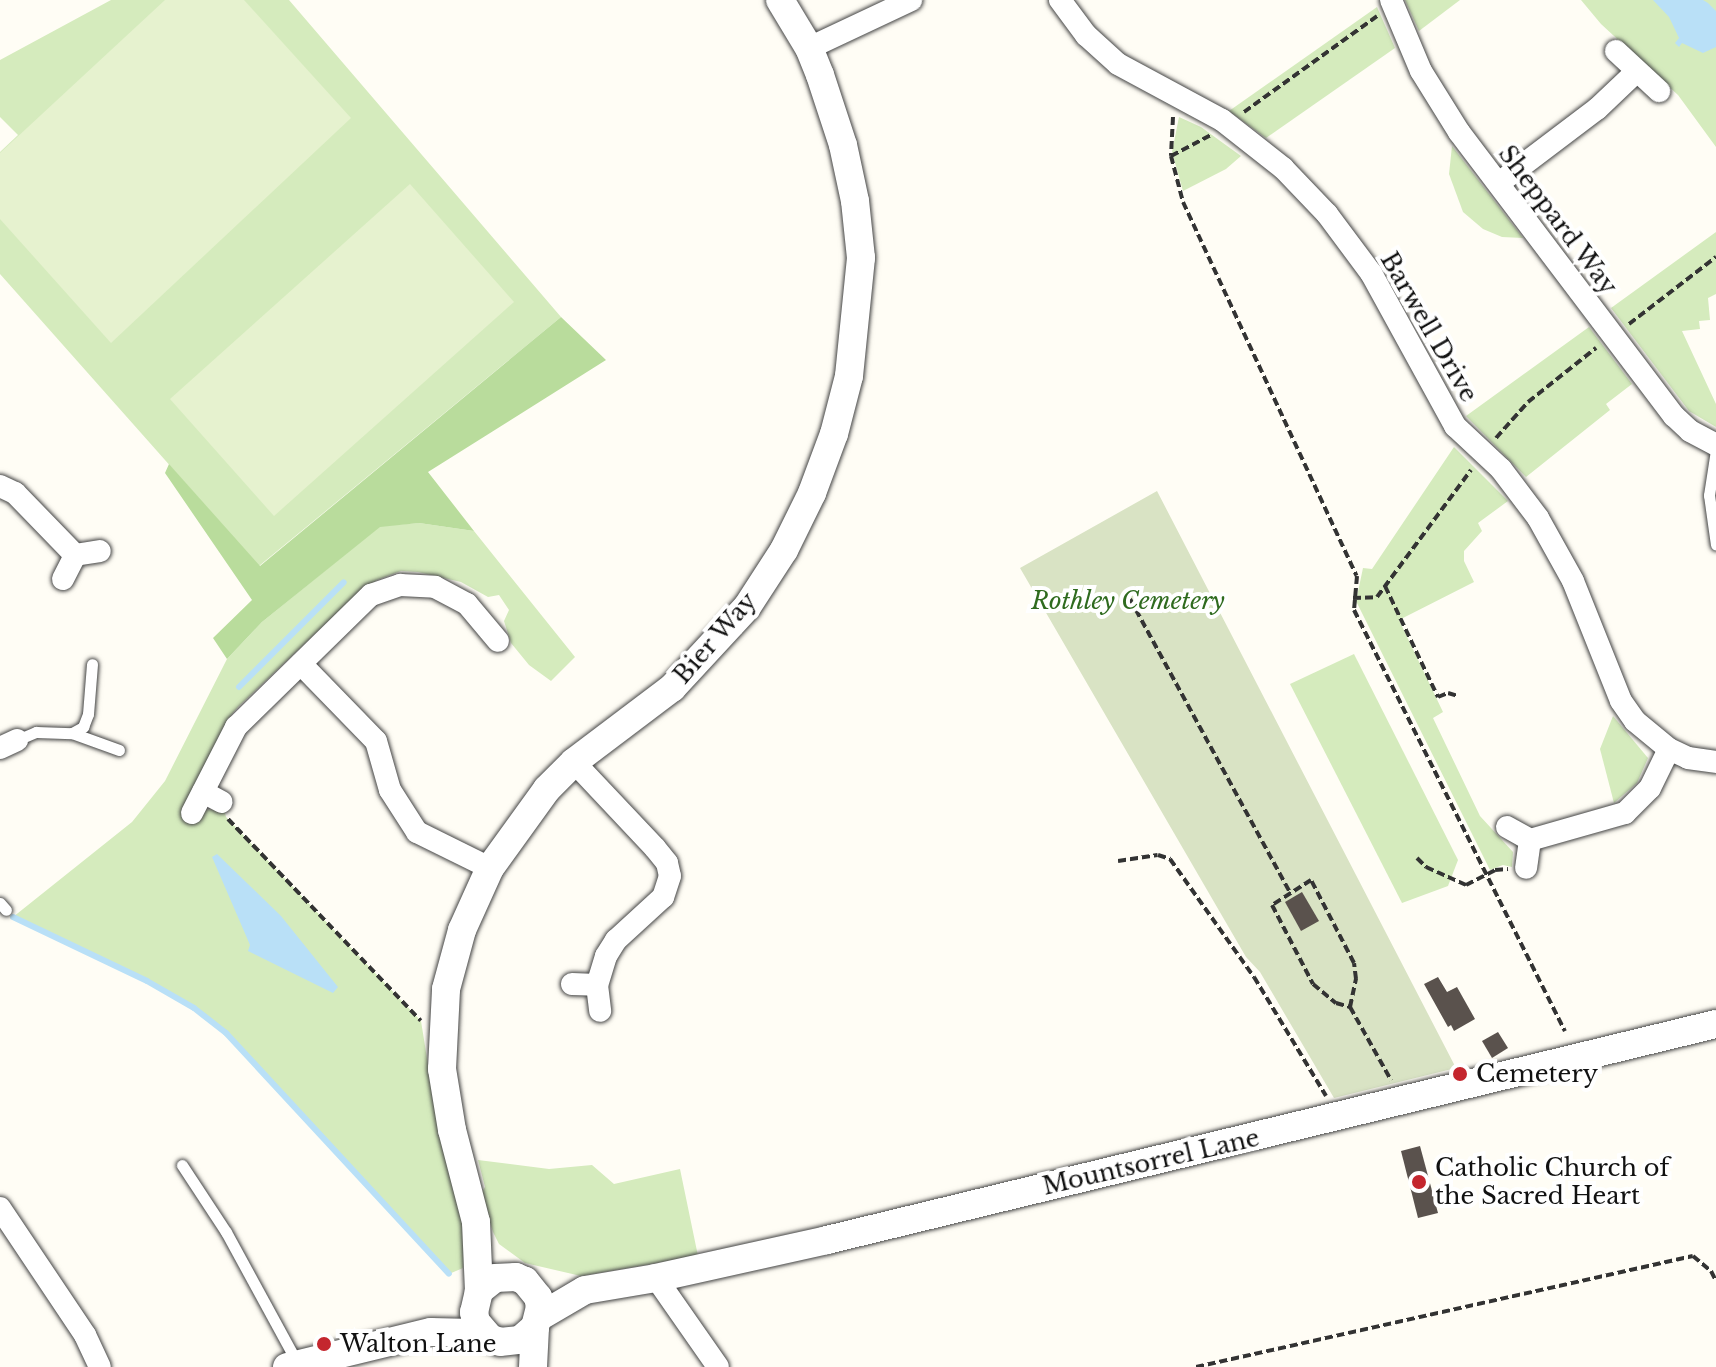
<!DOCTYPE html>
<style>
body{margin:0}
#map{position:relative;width:1716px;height:1367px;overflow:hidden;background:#fffdf5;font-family:"Libre Baskerville",serif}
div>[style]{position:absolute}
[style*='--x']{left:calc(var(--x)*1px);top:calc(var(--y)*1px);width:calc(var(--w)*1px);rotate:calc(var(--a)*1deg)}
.green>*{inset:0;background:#d5ebbd}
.forest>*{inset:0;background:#b9dc9c}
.cemetery>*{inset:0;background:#d9e3c4}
.pitch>*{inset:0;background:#e6f2cf}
.water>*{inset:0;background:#b9e0f7}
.stream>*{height:6px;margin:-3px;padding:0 3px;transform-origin:3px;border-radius:3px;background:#b9e0f7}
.building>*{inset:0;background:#5a524d}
.path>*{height:4px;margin-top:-2px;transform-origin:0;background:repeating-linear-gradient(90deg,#333 0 8px,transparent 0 12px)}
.roads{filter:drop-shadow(0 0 2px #444) drop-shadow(0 0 2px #444)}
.service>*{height:11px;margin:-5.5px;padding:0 5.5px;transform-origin:5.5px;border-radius:5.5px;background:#fff}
.minor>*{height:22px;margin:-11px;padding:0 11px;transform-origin:11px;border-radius:11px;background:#fff}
.tertiary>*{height:28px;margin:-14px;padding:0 14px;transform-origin:14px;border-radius:14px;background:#fff}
.dots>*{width:22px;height:22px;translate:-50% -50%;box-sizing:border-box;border:4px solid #fff;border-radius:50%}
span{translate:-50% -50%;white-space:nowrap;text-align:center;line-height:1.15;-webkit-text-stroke:8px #fff;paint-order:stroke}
.street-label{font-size:24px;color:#111}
.park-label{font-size:24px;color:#2f6b1f;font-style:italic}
.poi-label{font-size:24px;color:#111}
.left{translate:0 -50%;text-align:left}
</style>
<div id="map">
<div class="green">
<div style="clip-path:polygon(111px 0,289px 0,561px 317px,259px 566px,0 274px,0 152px,18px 135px,0 117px,0 60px)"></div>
<div style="clip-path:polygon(1405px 0,1460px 0,1419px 31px)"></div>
<div style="clip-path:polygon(1581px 0,1716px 0,1716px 147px,1678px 95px,1601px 24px)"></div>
<div style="clip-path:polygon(1377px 7px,1395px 48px,1266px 138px,1229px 111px)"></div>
<div style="clip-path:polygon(1179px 117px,1201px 127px,1241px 156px,1226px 169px,1183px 191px,1172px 152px)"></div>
<div style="clip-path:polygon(1452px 146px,1523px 238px,1502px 237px,1483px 229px,1463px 212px,1449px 174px)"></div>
<div style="clip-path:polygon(1716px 232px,1716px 294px,1708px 298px,1710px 320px,1699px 321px,1700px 329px,1682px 331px,1716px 404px,1716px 427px,1689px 411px,1611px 308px)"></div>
<div style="clip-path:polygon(1589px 327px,1632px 384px,1606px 404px,1610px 410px,1526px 477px,1466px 416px)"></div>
<div style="clip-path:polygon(1454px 447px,1508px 501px,1478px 523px,1482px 531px,1464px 551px,1464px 561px,1474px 582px,1399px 620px,1443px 712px,1433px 718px,1480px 816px,1513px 852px,1512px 867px,1503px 865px,1490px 870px,1356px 601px,1363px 568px,1372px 569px)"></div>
<div style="clip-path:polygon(419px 523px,474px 531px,575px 657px,551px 681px,529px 665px,511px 643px,504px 621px,509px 610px,499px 595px,488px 597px,461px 582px,418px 572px,401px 571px,377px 580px,356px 595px,238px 707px,227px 720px,181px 815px,194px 821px,202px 810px,224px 809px,226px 817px,421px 1021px,434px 1102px,467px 1237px,463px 1268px,449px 1274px,226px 1033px,194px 1008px,147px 981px,13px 917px,132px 822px,165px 781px,227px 659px,262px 622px,380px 526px)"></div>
<div style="clip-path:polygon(1354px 654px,1458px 860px,1448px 886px,1402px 903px,1290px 684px)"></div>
<div style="clip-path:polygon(1613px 716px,1648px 758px,1637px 783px,1614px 803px,1600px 749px)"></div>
<div style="clip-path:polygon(478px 1160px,549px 1169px,592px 1165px,614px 1184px,680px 1169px,698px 1256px,581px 1276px,525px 1263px,499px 1244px,493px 1232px,481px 1194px,485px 1187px)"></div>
</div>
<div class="forest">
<div style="clip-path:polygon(561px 317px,606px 360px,428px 472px,474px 531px,419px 523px,380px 527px,262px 622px,227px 659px,213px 638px,252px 600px,165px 473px,169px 464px,260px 566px)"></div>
</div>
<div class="cemetery">
<div style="clip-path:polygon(1157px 491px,1456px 1068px,1334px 1098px,1260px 972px,1246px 957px,1020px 568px)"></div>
</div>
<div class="pitch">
<div style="clip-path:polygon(165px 0,244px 0,351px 118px,111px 343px,0 219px,0 153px)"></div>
<div style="clip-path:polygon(410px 184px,514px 302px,274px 516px,170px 399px)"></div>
</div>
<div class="water">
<div style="clip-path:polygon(1653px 0,1703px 0,1708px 3px,1716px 11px,1716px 47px,1703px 53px,1682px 43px,1679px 47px,1675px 43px,1679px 38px,1669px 17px)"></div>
<div style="clip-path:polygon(217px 854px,281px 916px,338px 987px,333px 993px,248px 951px,250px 945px,212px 857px)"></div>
</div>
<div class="stream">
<div style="--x:239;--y:687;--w:148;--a:-45"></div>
<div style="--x:13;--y:917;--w:148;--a:25.5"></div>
<div style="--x:147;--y:981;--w:54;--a:29.9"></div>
<div style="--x:194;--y:1008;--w:41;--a:38"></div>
<div style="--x:226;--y:1033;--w:328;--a:47.2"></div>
</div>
<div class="building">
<div style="clip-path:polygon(1302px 892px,1319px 921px,1301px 931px,1285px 902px)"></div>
<div style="clip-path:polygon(1438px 977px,1447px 992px,1457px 987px,1475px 1019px,1454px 1031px,1451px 1025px,1448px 1027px,1424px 984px)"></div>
<div style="clip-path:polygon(1498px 1032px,1508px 1048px,1492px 1058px,1482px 1041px)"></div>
<div style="clip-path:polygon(1420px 1146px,1438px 1213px,1418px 1218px,1401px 1151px)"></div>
</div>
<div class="path">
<div style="--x:1244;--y:112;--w:164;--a:-35.8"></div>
<div style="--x:1173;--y:117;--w:39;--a:93"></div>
<div style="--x:1171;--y:156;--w:48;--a:75.4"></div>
<div style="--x:1183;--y:202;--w:412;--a:65.1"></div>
<div style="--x:1357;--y:576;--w:34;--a:95"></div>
<div style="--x:1354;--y:610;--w:471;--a:63.4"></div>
<div style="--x:1171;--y:156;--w:45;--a:-27.7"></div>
<div style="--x:1629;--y:324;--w:110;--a:-37.6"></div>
<div style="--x:1496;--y:438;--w:48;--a:-48.4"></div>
<div style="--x:1528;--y:402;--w:87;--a:-38.5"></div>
<div style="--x:1385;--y:586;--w:123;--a:64.5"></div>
<div style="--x:1438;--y:697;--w:11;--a:-22"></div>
<div style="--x:1448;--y:693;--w:10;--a:17"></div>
<div style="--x:1353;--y:598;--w:24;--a:-2"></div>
<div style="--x:1377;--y:597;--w:158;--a:-53.5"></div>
<div style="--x:1130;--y:599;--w:335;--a:61.4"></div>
<div style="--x:228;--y:819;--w:279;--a:46.3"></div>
<div style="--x:1417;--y:858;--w:13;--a:45"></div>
<div style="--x:1426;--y:867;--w:44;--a:24.2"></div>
<div style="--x:1466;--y:885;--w:33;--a:-27"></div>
<div style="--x:1495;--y:870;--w:13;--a:-4"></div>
<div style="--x:1118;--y:861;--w:40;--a:-8.5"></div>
<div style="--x:1158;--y:855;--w:13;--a:18"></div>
<div style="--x:1170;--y:859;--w:145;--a:54.6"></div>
<div style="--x:1254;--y:977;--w:139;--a:58.8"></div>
<div style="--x:1350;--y:1007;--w:29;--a:-78"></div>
<div style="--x:1356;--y:979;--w:16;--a:-97"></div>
<div style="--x:1354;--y:963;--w:93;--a:-117.4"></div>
<div style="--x:1311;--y:880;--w:46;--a:147.3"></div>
<div style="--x:1272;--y:905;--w:89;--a:62.6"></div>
<div style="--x:1313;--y:984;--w:30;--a:40"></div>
<div style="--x:1336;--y:1003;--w:15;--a:16"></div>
<div style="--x:1350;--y:1007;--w:84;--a:60.7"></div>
<div style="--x:1196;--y:1367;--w:509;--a:-12.59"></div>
<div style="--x:1693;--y:1256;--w:23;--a:40"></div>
<div style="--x:1711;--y:1271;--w:11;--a:63"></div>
</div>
<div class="roads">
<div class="service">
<div style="--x:1716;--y:450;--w:46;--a:98.8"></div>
<div style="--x:1709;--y:495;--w:50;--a:82"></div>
<div style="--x:72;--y:733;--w:50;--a:19.9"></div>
<div style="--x:17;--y:740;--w:21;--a:-23"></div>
<div style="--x:36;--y:732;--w:36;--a:2"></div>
<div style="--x:72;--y:733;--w:13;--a:-29"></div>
<div style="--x:83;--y:727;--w:14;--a:-69"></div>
<div style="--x:88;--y:714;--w:50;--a:-85.4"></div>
<div style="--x:0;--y:903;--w:9;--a:49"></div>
<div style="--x:182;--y:1165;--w:80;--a:56.7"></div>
<div style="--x:226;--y:1232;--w:148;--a:61.4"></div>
</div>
<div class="minor">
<div style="--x:1060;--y:0;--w:44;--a:53.4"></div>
<div style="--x:1086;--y:35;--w:43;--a:42.2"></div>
<div style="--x:1118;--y:64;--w:118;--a:28.3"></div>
<div style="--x:1222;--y:120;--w:78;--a:38.2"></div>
<div style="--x:1283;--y:168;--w:64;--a:46.3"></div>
<div style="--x:1327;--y:214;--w:74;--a:53.3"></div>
<div style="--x:1371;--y:273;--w:175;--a:61.2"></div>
<div style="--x:1455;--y:426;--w:63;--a:43.1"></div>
<div style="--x:1501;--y:469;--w:61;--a:52.9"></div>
<div style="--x:1538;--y:518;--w:72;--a:60.9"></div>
<div style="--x:1573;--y:581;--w:129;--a:68.2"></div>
<div style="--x:1621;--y:701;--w:24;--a:55"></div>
<div style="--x:1635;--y:721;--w:44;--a:39.5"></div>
<div style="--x:1669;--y:749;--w:21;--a:25"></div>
<div style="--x:1688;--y:758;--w:28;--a:8"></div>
<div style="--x:1391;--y:0;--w:77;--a:67.1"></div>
<div style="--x:1421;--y:71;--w:72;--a:58.1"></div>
<div style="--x:1459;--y:132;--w:356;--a:52.9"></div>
<div style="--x:1674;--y:416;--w:22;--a:43"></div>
<div style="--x:1690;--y:431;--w:30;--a:28"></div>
<div style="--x:809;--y:48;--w:113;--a:-25.2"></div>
<div style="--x:1616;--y:51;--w:59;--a:42.9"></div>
<div style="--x:1499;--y:183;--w:123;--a:-37.1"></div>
<div style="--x:1597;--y:109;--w:55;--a:-43.5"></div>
<div style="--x:0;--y:486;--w:17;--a:25"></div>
<div style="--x:15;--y:493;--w:86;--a:45.9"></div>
<div style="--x:63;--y:579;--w:27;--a:-63"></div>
<div style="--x:75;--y:555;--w:25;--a:-9"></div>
<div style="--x:301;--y:664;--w:107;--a:45.8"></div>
<div style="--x:376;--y:741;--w:51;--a:74.1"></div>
<div style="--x:390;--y:790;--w:50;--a:57.3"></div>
<div style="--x:417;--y:832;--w:81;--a:26.3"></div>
<div style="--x:0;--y:748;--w:19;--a:-25"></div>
<div style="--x:574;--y:762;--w:118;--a:46.7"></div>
<div style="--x:655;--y:848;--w:19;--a:51"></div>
<div style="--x:667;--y:863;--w:13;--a:77"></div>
<div style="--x:670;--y:876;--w:22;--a:108"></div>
<div style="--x:663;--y:897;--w:64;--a:137.5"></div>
<div style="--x:616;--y:940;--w:19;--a:122"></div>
<div style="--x:606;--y:956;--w:30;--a:107"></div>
<div style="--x:597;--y:985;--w:26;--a:83"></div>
<div style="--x:203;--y:792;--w:21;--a:28"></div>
<div style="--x:192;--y:813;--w:97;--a:-62.9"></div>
<div style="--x:236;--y:727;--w:189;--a:-44.4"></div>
<div style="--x:371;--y:595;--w:31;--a:-19"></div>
<div style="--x:400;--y:585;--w:35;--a:3"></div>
<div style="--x:435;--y:587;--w:36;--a:28"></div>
<div style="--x:467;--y:604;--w:48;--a:50"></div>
<div style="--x:1507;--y:827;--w:26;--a:29"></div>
<div style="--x:1530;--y:840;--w:28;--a:98"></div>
<div style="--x:1530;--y:840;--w:99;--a:-15.9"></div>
<div style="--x:1625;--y:813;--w:35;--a:-45"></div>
<div style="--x:1650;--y:788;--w:43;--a:-64"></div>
<div style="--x:572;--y:984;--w:25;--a:2"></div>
<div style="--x:0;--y:1208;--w:153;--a:56.2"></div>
<div style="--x:85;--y:1335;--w:35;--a:65"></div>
<div style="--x:656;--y:1278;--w:108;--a:55.1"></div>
</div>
<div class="tertiary">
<div style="--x:479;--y:1291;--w:69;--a:-92.5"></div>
<div style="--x:476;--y:1222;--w:95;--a:-104.6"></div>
<div style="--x:452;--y:1130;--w:62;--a:-99.3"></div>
<div style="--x:442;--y:1069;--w:80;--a:-87.1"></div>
<div style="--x:446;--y:989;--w:61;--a:-74.8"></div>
<div style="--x:462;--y:930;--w:68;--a:-65.7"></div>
<div style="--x:490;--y:868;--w:97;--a:-54.2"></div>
<div style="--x:547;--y:789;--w:38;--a:-45"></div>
<div style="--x:574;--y:762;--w:123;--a:-37.1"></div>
<div style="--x:672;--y:688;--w:110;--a:-47.2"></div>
<div style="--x:747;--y:607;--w:68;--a:-57"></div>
<div style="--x:784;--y:550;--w:64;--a:-63.8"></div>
<div style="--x:812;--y:493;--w:63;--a:-69.6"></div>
<div style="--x:834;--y:434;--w:60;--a:-75.5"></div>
<div style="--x:849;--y:376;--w:119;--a:-84.2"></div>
<div style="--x:861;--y:258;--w:57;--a:-96"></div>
<div style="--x:855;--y:201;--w:57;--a:-102.1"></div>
<div style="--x:843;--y:145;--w:74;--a:-108.2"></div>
<div style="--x:820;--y:75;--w:29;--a:-112"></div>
<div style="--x:809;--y:48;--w:56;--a:-121.1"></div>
<div style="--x:539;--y:1317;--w:53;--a:-30.4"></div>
<div style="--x:585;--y:1290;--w:72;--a:-9.6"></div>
<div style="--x:656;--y:1278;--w:175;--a:-12.5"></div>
<div style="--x:827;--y:1240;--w:915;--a:-13.66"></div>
<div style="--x:287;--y:1367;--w:148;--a:-13.7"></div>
<div style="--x:431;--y:1332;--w:42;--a:1.4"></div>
<div style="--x:473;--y:1333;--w:28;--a:18"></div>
<div style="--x:500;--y:1342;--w:20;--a:-6"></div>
<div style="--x:520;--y:1340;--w:20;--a:-41"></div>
<div style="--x:535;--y:1327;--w:21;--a:-76"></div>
<div style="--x:540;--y:1307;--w:10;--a:-101"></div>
<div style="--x:538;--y:1297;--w:21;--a:-129"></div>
<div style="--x:525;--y:1281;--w:10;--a:-156"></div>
<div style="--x:516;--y:1277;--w:21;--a:177"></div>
<div style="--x:495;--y:1278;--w:21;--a:141"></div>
<div style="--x:479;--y:1291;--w:22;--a:103"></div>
<div style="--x:474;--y:1312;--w:10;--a:79"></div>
<div style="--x:476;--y:1322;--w:21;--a:49"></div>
<div style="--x:533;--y:1367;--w:40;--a:-87.1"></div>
</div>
</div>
<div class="dots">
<div style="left:1460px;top:1074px;background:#c4262e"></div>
<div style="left:1419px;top:1182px;background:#c4262e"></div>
<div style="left:324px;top:1344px;background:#c4262e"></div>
</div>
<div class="street-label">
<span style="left:1558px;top:220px;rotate:53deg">Sheppard Way</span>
<span style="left:1429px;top:327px;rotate:60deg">Barwell Drive</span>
<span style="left:715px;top:638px;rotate:-49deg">Bier Way</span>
<span style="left:1151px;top:1162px;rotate:-13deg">Mountsorrel Lane</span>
</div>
<div class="park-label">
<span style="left:1128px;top:601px">Rothley Cemetery</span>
</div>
<div class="poi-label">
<span class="left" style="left:1476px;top:1074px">Cemetery</span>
<span class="left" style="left:1435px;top:1182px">Catholic Church of<br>the Sacred Heart</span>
<span class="left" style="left:340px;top:1344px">Walton Lane</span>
</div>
</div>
